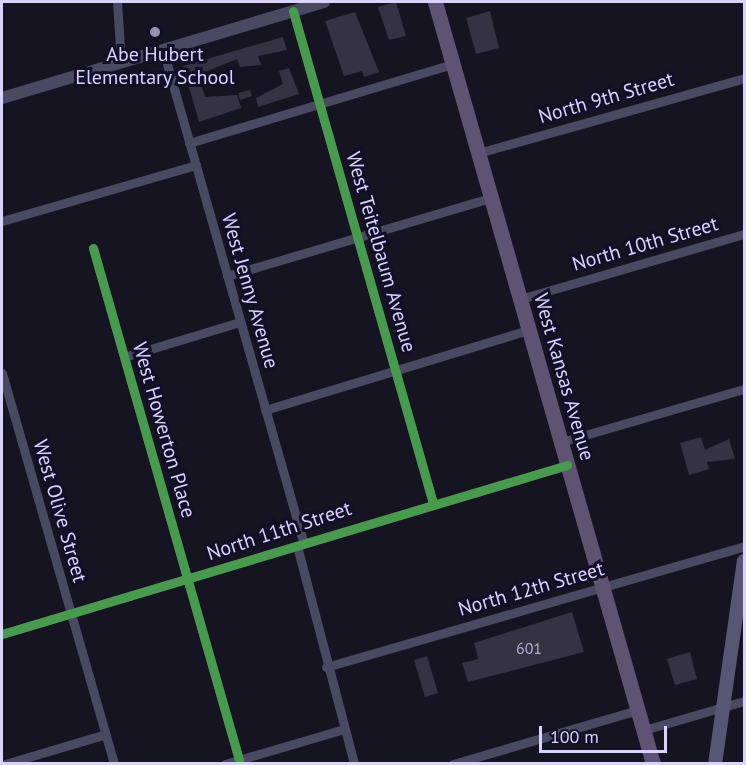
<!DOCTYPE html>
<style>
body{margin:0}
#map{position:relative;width:746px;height:765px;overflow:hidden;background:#161421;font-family:"PT Sans",sans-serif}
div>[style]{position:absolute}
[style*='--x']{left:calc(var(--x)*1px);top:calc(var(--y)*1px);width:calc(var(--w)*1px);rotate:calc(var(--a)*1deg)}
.building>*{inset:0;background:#343243}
.minor>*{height:9px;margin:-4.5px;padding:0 4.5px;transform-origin:4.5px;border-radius:4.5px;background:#4a4962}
.tertiary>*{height:12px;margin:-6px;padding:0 6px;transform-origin:6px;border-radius:6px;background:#4a4962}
.secondary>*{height:14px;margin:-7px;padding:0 7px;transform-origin:7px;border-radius:7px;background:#575674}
.primary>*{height:15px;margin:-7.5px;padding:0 7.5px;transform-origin:7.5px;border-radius:7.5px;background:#5e5373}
.cycleway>*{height:9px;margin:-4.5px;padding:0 4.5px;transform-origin:4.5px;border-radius:4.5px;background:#469c4c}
.dots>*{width:16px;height:16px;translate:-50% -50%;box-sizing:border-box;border:3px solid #130f26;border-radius:50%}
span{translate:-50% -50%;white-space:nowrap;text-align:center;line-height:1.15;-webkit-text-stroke:6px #130f26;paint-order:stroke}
.number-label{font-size:16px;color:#b0acd0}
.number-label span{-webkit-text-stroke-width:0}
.poi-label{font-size:20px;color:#d9d4ff}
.street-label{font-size:20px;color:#d9d4ff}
.frame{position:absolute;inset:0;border:3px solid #d9d4ff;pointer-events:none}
.scale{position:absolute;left:539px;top:726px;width:128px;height:27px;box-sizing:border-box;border:3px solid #d9d4ff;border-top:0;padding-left:8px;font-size:18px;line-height:21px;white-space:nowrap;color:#d9d4ff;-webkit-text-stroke:4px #130f26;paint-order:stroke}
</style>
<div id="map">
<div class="building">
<div style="clip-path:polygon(396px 2px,406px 36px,389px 40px,378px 7px)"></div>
<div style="clip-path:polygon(490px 11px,499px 48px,476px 54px,466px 18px)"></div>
<div style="clip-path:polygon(355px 12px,379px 72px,364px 77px,362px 71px,344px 76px,325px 21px)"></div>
<div style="clip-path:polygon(283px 37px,287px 50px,258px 56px,261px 65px,240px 67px,237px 59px,198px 75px,205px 97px,237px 95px,241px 108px,199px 122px,183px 66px)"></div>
<div style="clip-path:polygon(289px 68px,299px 94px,258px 107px,256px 98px,283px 84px,279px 71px)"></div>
<div style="clip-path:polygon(250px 90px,252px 96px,240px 100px,238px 93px)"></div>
<div style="clip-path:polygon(701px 437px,705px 450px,729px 439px,735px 459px,707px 462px,709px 469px,689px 475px,680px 443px)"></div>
<div style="clip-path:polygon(572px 612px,584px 652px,468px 682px,462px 663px,478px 659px,474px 643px)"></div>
<div style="clip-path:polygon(690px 652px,697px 679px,675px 685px,667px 659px)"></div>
<div style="clip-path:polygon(427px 656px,438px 693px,425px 697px,414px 660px)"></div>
</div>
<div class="minor">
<div style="--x:117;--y:2;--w:60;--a:86.2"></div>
<div style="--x:293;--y:11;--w:512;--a:74.12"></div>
<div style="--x:163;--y:50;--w:511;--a:74.09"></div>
<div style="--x:189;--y:143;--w:276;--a:-16.7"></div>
<div style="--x:478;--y:153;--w:276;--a:-15.7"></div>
<div style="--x:2;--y:221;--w:202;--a:-16.1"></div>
<div style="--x:93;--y:248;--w:532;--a:74.08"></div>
<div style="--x:227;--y:276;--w:275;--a:-16.5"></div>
<div style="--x:520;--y:299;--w:233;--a:-16.2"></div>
<div style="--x:124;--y:357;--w:121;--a:-16.8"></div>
<div style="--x:2;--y:373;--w:407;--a:74"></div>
<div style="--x:265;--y:410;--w:276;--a:-16.9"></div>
<div style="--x:561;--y:442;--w:191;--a:-16.2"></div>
<div style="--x:297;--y:546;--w:225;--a:75.3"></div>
<div style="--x:2;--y:634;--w:590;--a:-16.65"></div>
<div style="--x:326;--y:667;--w:435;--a:-16.1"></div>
<div style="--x:644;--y:730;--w:104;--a:-16.2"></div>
<div style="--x:5;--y:764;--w:105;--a:-16.5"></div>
<div style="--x:225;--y:764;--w:124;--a:-16.4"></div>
<div style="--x:453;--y:764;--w:193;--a:-16.3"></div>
</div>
<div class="tertiary">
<div style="--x:2;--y:98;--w:336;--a:-16.6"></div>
</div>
<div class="secondary">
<div style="--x:715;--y:764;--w:205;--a:-81.9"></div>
</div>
<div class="primary">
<div style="--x:435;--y:2;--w:793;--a:74.03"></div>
</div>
<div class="cycleway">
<div style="--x:293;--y:11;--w:512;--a:74.12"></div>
<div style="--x:93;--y:248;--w:532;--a:74.08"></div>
<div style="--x:2;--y:634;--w:590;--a:-16.65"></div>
</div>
<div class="dots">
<div style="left:155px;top:32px;background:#9591b1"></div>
</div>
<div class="number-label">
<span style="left:529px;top:648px">601</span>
</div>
<div class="poi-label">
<span style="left:155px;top:66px">Abe Hubert<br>Elementary School</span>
</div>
<div class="street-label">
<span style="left:606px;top:98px;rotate:-16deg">North 9th Street</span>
<span style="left:645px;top:244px;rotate:-16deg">North 10th Street</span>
<span style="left:381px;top:252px;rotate:74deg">West Teitelbaum Avenue</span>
<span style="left:250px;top:291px;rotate:74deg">West Jenny Avenue</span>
<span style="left:564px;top:377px;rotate:74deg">West Kansas Avenue</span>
<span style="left:164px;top:430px;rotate:74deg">West Howerton Place</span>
<span style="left:60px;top:511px;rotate:74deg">West Olive Street</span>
<span style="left:279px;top:531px;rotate:-18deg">North 11th Street</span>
<span style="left:531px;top:589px;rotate:-16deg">North 12th Street</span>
</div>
<div class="frame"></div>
<div class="scale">100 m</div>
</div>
